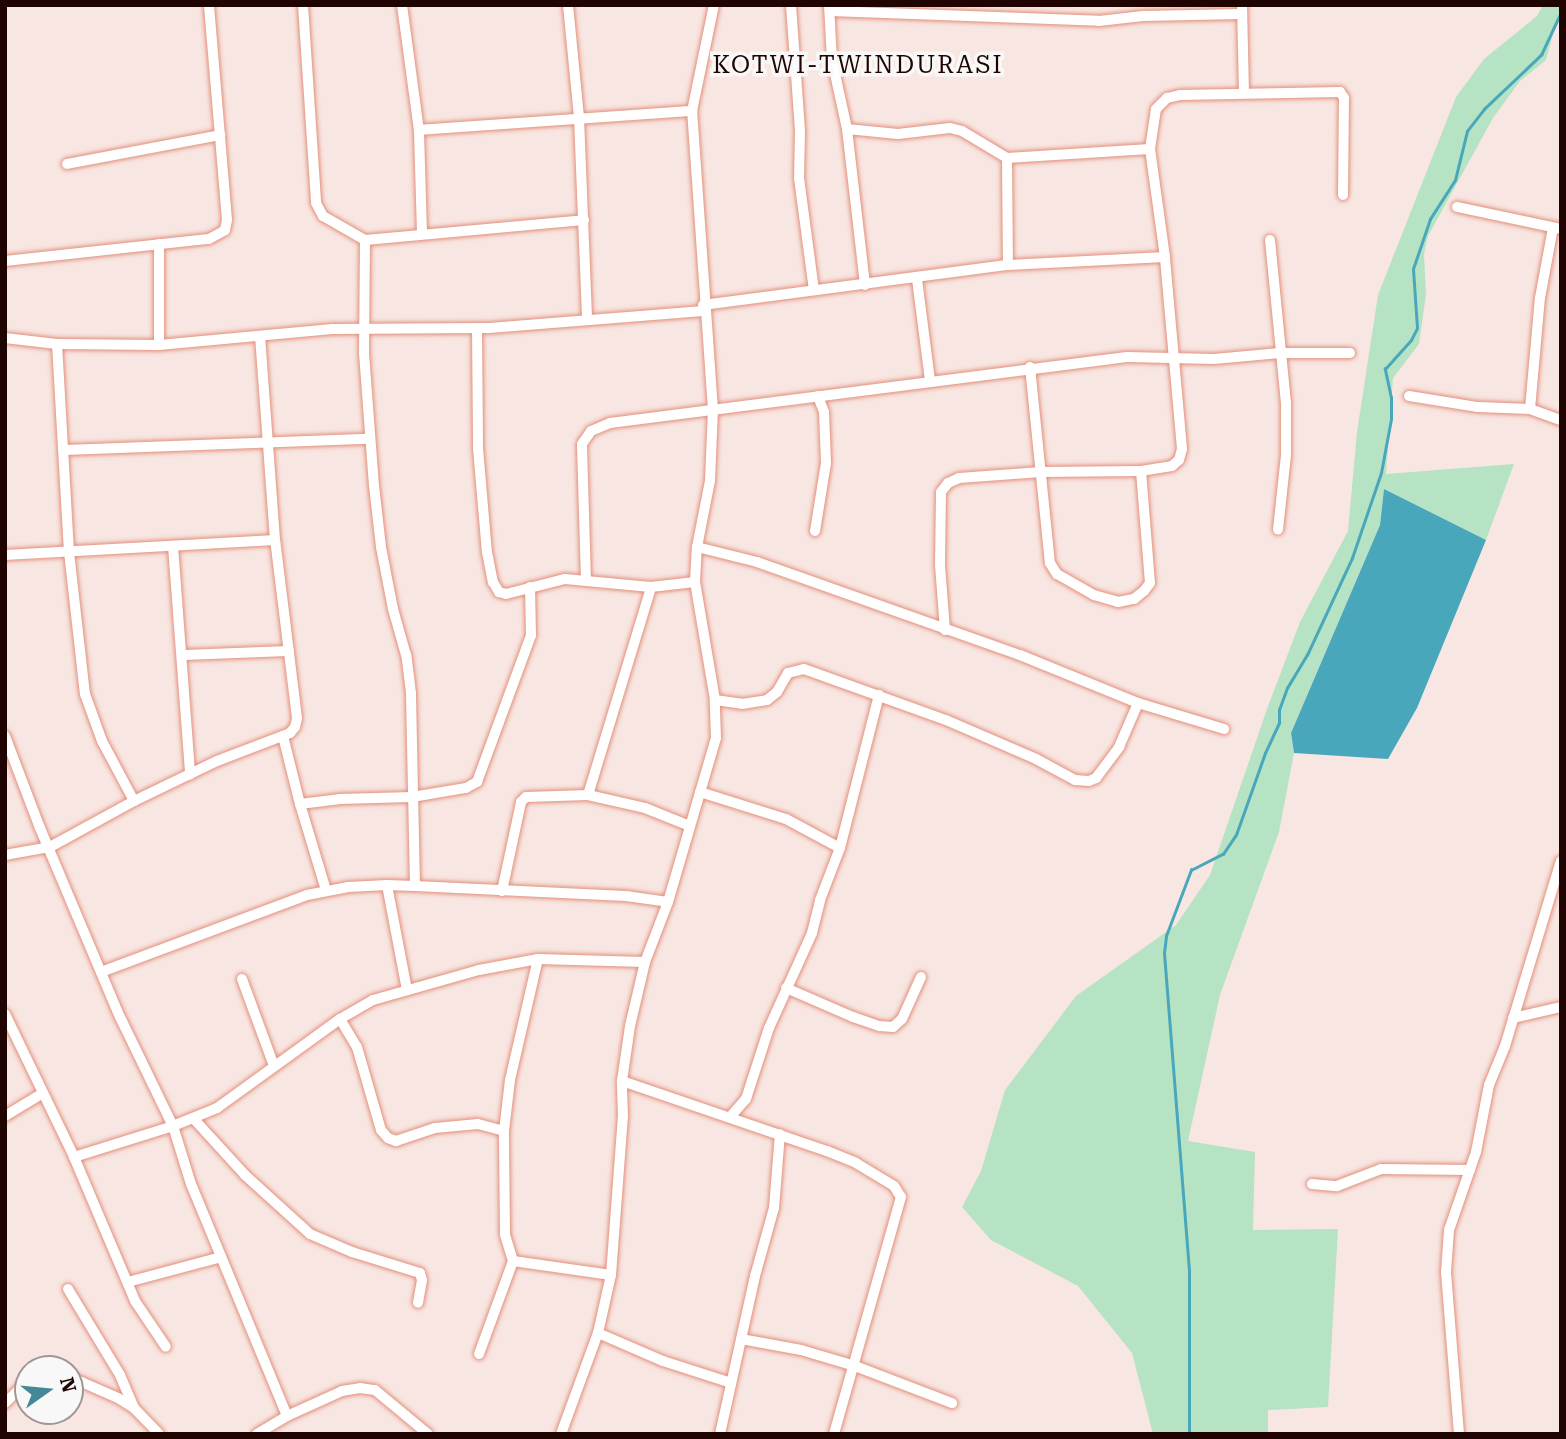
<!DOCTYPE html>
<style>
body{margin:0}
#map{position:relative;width:1566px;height:1439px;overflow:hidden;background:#f8e6e2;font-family:"Roboto Serif",serif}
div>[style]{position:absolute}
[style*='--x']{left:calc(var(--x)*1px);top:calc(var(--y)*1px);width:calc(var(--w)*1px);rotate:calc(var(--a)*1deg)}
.green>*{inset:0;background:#b6e3c3}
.water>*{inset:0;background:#49a7bb}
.stream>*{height:2.5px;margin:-1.25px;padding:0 1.25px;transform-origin:1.25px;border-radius:1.25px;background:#49a7bb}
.roads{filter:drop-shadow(0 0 2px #e2907c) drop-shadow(0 0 2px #e2907c)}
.street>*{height:10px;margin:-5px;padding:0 5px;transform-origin:5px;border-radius:5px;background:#fff}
span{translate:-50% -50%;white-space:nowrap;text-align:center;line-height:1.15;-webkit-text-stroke:7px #f8f8f8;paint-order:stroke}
.quarter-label{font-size:24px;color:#1f0401;letter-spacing:2px}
.frame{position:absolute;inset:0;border:7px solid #1f0401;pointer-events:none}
.north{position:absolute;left:14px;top:1355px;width:70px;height:70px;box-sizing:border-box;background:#f8f8f8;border:2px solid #a19695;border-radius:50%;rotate:75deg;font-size:19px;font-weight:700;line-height:28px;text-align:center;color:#1f0401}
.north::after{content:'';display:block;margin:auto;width:24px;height:32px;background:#448796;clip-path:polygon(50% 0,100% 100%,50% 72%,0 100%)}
</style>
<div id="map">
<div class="green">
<div style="clip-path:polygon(1543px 5px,1561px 5px,1546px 60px,1520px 81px,1493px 118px,1428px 236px,1424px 254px,1426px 294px,1419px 344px,1393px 378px,1386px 474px,1514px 464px,1486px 540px,1384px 489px,1380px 525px,1291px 733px,1294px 753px,1279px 832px,1220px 995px,1188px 1141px,1255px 1152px,1253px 1230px,1338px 1229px,1328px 1407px,1268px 1410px,1268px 1434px,1153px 1434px,1132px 1353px,1078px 1286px,991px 1240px,962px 1207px,981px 1171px,1005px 1090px,1076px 996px,1176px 925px,1210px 875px,1267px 709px,1300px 622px,1348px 531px,1357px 432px,1378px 295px,1456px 97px,1484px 59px,1537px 16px)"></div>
</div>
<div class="water">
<div style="clip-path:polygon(1384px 489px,1486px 540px,1417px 708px,1388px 759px,1294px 753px,1291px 733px,1380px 525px)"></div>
</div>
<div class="stream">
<div style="--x:1189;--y:1434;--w:163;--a:-90"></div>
<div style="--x:1189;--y:1271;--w:319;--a:-94.5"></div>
<div style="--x:1164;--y:953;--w:17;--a:-83"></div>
<div style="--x:1166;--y:936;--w:71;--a:-69.3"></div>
<div style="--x:1191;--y:870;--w:36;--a:-27"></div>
<div style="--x:1223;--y:854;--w:23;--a:-56"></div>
<div style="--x:1236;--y:835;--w:87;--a:-70.5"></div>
<div style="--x:1265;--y:753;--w:33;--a:-65"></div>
<div style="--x:1279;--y:723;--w:13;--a:-90"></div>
<div style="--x:1279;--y:710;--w:23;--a:-70"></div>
<div style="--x:1287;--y:688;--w:39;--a:-59"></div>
<div style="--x:1307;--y:655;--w:107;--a:-65.1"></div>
<div style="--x:1352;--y:558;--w:90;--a:-71.2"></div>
<div style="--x:1381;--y:473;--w:55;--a:-79.5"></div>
<div style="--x:1391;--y:419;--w:21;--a:-90"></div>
<div style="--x:1391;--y:398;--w:30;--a:-102"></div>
<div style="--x:1385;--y:369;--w:39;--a:-48"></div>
<div style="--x:1411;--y:340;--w:13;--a:-63"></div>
<div style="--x:1417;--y:328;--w:59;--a:-93.9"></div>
<div style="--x:1413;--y:269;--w:53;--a:-71.2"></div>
<div style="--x:1430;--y:219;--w:46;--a:-57.3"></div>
<div style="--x:1455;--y:180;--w:50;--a:-76.2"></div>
<div style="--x:1467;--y:131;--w:28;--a:-52"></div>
<div style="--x:1484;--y:109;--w:79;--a:-43.5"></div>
<div style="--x:1541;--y:55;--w:47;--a:-65.1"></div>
</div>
<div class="roads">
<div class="street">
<div style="--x:303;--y:5;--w:198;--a:86.2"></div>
<div style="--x:316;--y:203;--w:15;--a:62"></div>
<div style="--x:323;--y:216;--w:48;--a:29.7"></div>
<div style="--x:402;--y:5;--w:126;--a:82.3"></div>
<div style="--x:568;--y:5;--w:114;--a:84.4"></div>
<div style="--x:579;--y:118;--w:202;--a:87.7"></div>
<div style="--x:791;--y:5;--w:126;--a:85.9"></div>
<div style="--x:800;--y:131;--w:47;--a:91.2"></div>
<div style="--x:799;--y:178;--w:113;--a:82.4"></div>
<div style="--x:829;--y:5;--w:55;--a:86.9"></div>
<div style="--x:832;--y:60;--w:71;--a:77.7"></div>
<div style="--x:847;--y:129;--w:157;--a:83.4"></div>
<div style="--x:1242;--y:5;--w:87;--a:88.7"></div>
<div style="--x:830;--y:11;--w:269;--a:2.1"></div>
<div style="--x:1099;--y:21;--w:44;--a:-6.5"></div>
<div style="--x:1143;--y:16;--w:99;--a:-1.2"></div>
<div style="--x:847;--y:129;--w:51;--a:5.6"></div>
<div style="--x:898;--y:134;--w:52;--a:-6.6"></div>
<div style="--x:950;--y:128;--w:12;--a:14"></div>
<div style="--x:962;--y:131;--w:52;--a:31"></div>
<div style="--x:1007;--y:158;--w:143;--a:-3.6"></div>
<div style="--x:1007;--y:158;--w:107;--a:89.5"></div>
<div style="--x:67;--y:164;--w:156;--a:-10.7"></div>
<div style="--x:1457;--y:207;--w:106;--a:11.9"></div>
<div style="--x:422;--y:233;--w:103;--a:-91.7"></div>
<div style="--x:419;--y:130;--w:274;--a:-4"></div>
<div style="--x:1270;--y:240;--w:163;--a:84.4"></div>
<div style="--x:1286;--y:402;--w:53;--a:90"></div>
<div style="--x:1286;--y:455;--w:75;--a:96.1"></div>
<div style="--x:159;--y:244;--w:101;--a:90"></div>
<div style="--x:5;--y:261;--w:205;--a:-6.2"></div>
<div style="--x:209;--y:239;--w:18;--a:-29"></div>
<div style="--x:225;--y:230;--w:10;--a:-79"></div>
<div style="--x:227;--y:220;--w:216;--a:-94.8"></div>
<div style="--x:917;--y:279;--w:103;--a:82.7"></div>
<div style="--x:703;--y:305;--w:308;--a:-7.5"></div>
<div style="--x:1008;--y:265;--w:157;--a:-2.9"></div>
<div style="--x:477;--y:328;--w:120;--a:89.5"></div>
<div style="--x:478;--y:448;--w:104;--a:85.1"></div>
<div style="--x:487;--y:552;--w:31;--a:79"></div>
<div style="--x:493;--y:582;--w:12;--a:59"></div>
<div style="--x:499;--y:592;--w:7;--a:16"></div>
<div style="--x:506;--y:594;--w:61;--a:-14.3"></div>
<div style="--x:565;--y:579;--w:86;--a:5.3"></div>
<div style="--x:5;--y:338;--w:52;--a:6.6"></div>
<div style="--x:57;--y:344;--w:102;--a:0.6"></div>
<div style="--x:159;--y:345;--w:174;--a:-5.3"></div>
<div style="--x:332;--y:329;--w:156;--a:-0.4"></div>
<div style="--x:488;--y:328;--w:217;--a:-4.5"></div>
<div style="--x:57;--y:344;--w:208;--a:86.7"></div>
<div style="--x:69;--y:552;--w:143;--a:83.6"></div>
<div style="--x:85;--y:694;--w:50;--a:70.1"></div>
<div style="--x:102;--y:741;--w:68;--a:61.9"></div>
<div style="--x:1030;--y:367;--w:197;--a:84.2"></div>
<div style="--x:1050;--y:563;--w:13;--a:58"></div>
<div style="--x:1057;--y:574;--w:43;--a:29.6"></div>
<div style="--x:1094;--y:595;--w:25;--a:16"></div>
<div style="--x:1118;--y:602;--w:16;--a:-11"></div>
<div style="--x:1134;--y:599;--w:13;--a:-39"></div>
<div style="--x:1144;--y:591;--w:10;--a:-53"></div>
<div style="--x:1150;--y:583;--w:112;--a:-94.6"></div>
<div style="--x:1409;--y:396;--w:70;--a:9.1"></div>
<div style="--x:1478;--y:407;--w:52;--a:2.2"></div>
<div style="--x:1530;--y:409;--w:33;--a:20"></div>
<div style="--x:1530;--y:409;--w:111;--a:-84.9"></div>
<div style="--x:1540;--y:298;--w:71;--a:-79.5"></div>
<div style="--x:63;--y:450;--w:307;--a:-2.1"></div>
<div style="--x:815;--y:531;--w:69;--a:-80.8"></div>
<div style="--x:826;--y:463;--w:51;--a:-92.2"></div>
<div style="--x:824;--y:412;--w:17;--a:-111"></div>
<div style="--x:173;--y:546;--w:229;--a:85.7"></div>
<div style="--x:697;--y:547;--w:62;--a:14"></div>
<div style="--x:757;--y:562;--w:279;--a:19.5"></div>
<div style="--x:1020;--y:655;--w:127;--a:22.1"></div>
<div style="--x:1138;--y:703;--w:90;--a:16.8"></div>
<div style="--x:5;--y:555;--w:270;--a:-3.2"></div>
<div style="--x:586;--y:581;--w:137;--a:-91.7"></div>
<div style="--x:582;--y:444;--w:16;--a:-55"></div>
<div style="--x:591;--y:431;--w:21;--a:-23"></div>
<div style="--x:610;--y:423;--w:521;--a:-7.28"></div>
<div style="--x:1127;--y:357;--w:87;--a:1.3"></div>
<div style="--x:1214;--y:359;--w:66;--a:-5.2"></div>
<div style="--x:1280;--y:353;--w:70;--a:0"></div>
<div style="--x:945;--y:630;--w:65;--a:-94.4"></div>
<div style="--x:940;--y:565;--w:73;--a:-89.2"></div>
<div style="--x:941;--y:492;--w:11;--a:-52"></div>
<div style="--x:948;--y:483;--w:12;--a:-24"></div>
<div style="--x:959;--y:478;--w:82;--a:-4.2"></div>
<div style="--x:1041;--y:472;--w:100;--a:-0.6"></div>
<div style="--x:1141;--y:471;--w:31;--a:-9"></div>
<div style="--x:1172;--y:466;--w:9;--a:-41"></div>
<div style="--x:1179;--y:460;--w:11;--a:-75"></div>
<div style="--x:1182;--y:449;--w:193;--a:-95.1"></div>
<div style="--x:1165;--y:257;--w:109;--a:-97.9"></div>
<div style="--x:1150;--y:149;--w:40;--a:-81.5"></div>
<div style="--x:1156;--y:109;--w:16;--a:-45"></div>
<div style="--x:1167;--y:98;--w:13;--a:-13"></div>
<div style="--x:1180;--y:95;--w:160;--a:-1.1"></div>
<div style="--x:1340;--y:92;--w:7;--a:56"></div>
<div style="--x:1344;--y:98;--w:97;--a:90.6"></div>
<div style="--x:183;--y:655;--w:106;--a:-2.2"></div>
<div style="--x:715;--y:700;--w:27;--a:8"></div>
<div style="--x:742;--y:704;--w:25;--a:-9"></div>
<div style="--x:767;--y:700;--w:13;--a:-39"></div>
<div style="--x:777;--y:692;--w:22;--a:-60"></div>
<div style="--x:788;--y:673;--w:16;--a:-14"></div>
<div style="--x:804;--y:669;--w:151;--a:19.8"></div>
<div style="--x:946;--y:720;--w:98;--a:23.4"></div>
<div style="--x:1036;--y:759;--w:44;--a:28.3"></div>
<div style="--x:1075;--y:780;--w:14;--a:4"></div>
<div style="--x:1089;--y:781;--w:8;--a:-23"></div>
<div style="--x:1096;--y:778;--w:39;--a:-53"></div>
<div style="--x:1119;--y:747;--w:48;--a:-66.6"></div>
<div style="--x:5;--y:736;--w:98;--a:69.2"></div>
<div style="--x:40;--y:828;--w:205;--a:67.1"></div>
<div style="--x:120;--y:1017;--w:121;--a:64.1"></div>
<div style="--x:173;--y:1126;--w:61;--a:72.8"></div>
<div style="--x:191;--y:1184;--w:251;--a:67.5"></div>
<div style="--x:283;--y:736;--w:70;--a:76"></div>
<div style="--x:300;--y:804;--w:39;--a:-7"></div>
<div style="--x:339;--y:799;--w:73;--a:-1.6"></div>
<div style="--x:412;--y:797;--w:55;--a:-9.5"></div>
<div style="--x:466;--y:788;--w:13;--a:-29"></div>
<div style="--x:477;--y:782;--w:157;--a:-69.8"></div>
<div style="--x:531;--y:635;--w:48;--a:-91.2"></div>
<div style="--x:700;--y:792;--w:90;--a:17.4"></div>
<div style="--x:786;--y:819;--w:61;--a:28.2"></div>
<div style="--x:588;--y:795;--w:217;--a:-73.1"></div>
<div style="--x:651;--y:587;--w:44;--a:-6.5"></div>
<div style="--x:300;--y:804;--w:90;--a:73.2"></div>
<div style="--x:5;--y:855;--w:46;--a:-10.1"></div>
<div style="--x:50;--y:847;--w:96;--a:-28.7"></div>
<div style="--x:134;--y:801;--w:92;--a:-25.7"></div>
<div style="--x:217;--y:761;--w:78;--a:-21"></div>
<div style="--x:290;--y:733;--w:8;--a:-50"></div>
<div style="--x:295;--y:727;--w:9;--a:-77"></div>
<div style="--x:297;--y:718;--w:179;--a:-97"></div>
<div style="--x:275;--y:540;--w:204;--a:-94.2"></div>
<div style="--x:415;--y:886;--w:211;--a:2.7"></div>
<div style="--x:626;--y:896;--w:42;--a:8.1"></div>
<div style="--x:502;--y:891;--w:91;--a:-77.9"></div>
<div style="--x:521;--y:802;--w:7;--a:-45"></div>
<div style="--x:526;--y:797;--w:62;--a:-1.8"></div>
<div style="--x:588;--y:795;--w:58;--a:12.8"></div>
<div style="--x:645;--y:808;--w:48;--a:21.8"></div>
<div style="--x:101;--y:972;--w:220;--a:-20.5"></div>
<div style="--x:307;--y:895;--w:42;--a:-11"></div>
<div style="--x:348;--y:887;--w:39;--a:-3"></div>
<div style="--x:242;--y:979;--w:93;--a:69.8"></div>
<div style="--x:786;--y:988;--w:73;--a:23.4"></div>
<div style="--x:853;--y:1017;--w:28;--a:19"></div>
<div style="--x:879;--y:1026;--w:14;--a:4"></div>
<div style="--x:893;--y:1027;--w:12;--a:-42"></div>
<div style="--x:902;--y:1019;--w:46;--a:-65.7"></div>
<div style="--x:407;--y:990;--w:107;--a:-100.8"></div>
<div style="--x:387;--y:885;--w:28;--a:2"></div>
<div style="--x:415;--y:886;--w:193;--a:-91.2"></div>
<div style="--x:411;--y:693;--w:38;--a:-97"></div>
<div style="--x:406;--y:655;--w:48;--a:-105.8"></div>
<div style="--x:393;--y:609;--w:63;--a:-101"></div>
<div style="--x:381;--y:547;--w:61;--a:-96.5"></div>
<div style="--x:374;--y:486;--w:133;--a:-94.3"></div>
<div style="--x:364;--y:353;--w:113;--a:-89.5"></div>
<div style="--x:365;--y:240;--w:220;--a:-5.2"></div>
<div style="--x:5;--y:1014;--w:159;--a:64.2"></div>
<div style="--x:74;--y:1157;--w:156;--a:67"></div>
<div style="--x:135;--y:1301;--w:55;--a:56"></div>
<div style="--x:1513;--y:1018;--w:49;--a:-12.9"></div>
<div style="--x:340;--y:1019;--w:33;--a:59"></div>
<div style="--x:357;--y:1047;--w:86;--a:73.9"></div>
<div style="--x:381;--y:1130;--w:11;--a:49"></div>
<div style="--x:388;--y:1138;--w:9;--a:21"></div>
<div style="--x:396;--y:1141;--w:41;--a:-18.4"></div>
<div style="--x:435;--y:1128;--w:43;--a:-5.3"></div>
<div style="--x:478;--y:1124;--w:27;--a:15"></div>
<div style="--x:622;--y:1081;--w:217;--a:18.9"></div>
<div style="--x:827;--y:1151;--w:31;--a:22"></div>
<div style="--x:856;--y:1163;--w:44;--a:31.2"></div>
<div style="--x:894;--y:1186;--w:13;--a:58"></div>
<div style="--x:901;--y:1197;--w:246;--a:105.8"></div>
<div style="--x:5;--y:1116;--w:44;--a:-31.2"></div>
<div style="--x:731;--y:1116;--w:23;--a:-49"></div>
<div style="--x:746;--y:1099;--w:75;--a:-72.1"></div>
<div style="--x:769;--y:1028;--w:104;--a:-65.6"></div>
<div style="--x:812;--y:933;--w:34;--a:-76"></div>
<div style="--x:820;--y:900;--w:56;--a:-69"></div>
<div style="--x:840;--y:848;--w:158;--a:-75.7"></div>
<div style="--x:193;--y:1118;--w:77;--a:47.6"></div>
<div style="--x:245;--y:1175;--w:88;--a:42.2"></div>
<div style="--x:310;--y:1234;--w:46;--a:23.2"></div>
<div style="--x:352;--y:1252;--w:71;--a:17.2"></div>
<div style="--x:420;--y:1273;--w:7;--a:74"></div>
<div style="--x:422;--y:1280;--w:23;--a:100"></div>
<div style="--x:74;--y:1157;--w:104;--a:-17.4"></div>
<div style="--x:173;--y:1126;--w:48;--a:-22.2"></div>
<div style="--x:217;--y:1108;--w:152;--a:-35.9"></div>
<div style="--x:340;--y:1019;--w:38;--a:-30"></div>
<div style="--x:373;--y:1000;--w:110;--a:-15.8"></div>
<div style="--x:479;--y:970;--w:60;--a:-10.6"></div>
<div style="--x:538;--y:959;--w:107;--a:1.6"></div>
<div style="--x:1312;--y:1184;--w:25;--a:5"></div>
<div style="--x:1337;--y:1186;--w:47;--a:-21.1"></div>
<div style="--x:1381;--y:1169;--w:89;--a:0.6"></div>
<div style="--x:513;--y:1261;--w:99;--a:8.1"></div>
<div style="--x:128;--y:1282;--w:96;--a:-15"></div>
<div style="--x:68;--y:1289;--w:100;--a:58.8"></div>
<div style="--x:120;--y:1375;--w:36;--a:67"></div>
<div style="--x:598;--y:1333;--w:71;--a:23.3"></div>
<div style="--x:663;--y:1361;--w:71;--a:17.9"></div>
<div style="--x:741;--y:1339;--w:61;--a:10.4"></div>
<div style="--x:801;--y:1350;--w:56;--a:16.5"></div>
<div style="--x:855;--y:1366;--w:104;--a:20.9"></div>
<div style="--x:479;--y:1354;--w:99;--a:-69.9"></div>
<div style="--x:513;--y:1261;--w:28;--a:-107"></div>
<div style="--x:505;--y:1234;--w:103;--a:-90.6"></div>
<div style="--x:504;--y:1131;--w:51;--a:-83.3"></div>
<div style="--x:510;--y:1080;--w:124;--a:-77"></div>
<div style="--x:70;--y:1377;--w:52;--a:23.6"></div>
<div style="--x:118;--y:1398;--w:19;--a:32"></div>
<div style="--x:134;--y:1408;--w:36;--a:46"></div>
<div style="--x:5;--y:1403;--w:32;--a:-44"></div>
<div style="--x:257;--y:1434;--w:35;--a:-31"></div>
<div style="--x:287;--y:1416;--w:60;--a:-24.4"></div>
<div style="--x:342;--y:1391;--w:18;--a:-9"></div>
<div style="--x:360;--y:1388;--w:15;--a:8"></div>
<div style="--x:375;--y:1390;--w:69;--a:39.7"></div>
<div style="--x:561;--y:1434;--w:108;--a:-69.9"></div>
<div style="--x:598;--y:1333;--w:59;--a:-77.4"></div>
<div style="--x:611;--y:1275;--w:159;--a:-85.7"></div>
<div style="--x:623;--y:1116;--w:35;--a:-92"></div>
<div style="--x:622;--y:1081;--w:56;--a:-81.7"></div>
<div style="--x:630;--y:1026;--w:66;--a:-76.8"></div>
<div style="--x:645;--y:962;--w:64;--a:-69"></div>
<div style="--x:668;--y:902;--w:171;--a:-73.7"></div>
<div style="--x:716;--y:738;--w:38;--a:-92"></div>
<div style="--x:715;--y:700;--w:120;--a:-99.6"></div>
<div style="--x:695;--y:582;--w:35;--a:-87"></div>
<div style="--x:697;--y:547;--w:67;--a:-78.9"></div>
<div style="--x:710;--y:481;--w:71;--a:-87.6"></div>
<div style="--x:713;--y:410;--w:300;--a:-94"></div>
<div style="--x:692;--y:111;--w:108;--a:-78.3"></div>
<div style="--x:720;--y:1434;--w:162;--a:-77.5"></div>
<div style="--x:755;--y:1276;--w:71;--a:-74.4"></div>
<div style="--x:774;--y:1208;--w:74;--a:-85.4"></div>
<div style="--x:1459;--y:1434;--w:163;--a:-94.6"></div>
<div style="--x:1446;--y:1272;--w:42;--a:-85.9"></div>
<div style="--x:1449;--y:1230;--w:83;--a:-70.9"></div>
<div style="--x:1476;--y:1152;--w:68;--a:-79"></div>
<div style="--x:1489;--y:1085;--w:42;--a:-67.7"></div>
<div style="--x:1505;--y:1046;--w:193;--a:-73.2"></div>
</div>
</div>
<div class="quarter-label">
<span style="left:858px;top:66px">KOTWI-TWINDURASI</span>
</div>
<div class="frame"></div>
<div class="north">N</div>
</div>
